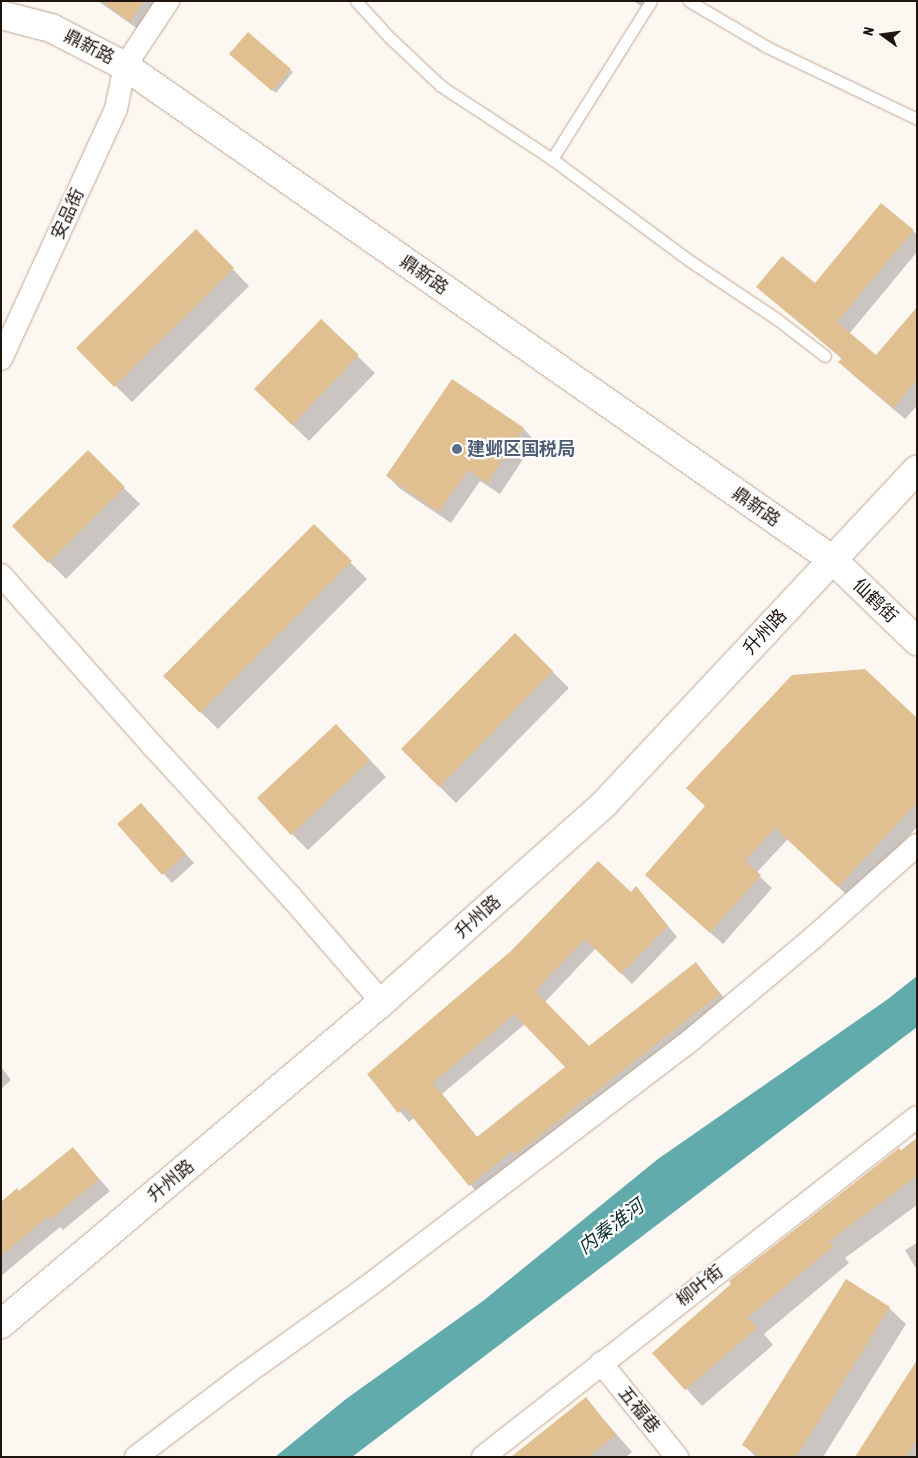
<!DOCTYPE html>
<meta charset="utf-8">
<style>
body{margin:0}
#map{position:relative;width:918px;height:1458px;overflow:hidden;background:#fdf7f2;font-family:"Asap Condensed","Noto Sans SC",sans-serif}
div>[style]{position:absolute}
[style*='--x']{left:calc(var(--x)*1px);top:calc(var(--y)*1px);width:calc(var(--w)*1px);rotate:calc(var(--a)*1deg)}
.water>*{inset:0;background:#62abac}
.shadow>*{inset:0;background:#0003}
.building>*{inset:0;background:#e0c090}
.roads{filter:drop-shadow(0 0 1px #c1a58e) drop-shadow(0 0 1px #c1a58e)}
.service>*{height:11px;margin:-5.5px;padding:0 5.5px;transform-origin:5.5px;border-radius:5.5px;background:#fff}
.minor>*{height:22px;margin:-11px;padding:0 11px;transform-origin:11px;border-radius:11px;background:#fff}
.tertiary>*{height:28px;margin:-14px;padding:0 14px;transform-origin:14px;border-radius:14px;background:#fff}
.secondary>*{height:28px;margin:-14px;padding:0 14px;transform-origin:14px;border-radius:14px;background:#fff}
.dots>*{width:14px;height:14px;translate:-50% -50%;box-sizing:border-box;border:2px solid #fff;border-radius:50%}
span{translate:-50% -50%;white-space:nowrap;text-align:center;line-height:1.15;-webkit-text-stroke:4.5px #fff;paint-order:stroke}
.street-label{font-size:18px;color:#1f150c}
.service-label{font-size:18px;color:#4e5e75;font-weight:700}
.left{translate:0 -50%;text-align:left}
.water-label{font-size:19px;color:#0c3132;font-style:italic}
.frame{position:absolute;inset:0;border:2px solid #1f150c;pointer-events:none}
.north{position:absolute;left:858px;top:10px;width:50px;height:50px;-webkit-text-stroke:4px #fff;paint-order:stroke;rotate:284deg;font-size:14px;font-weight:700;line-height:20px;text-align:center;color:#1f150c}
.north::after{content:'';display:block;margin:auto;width:18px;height:22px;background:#1f150c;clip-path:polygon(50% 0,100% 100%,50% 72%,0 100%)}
</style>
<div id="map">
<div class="water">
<div style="clip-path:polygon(917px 976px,917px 1027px,352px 1457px,275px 1457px,346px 1399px,483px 1301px,658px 1159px,888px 999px)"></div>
</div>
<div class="shadow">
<div style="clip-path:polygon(98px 1px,163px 1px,142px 32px)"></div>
<div style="clip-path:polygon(633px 1px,650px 1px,644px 8px)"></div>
<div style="clip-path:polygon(233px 56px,290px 70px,293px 72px,276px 93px)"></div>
<div style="clip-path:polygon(196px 231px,249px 286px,132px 402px,77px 348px)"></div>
<div style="clip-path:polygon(913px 231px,917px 235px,917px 252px,849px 334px,876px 357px,917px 309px,917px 406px,905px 419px,852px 374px,842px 359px,758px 287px,815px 284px)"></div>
<div style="clip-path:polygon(321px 321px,375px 373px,309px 441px,273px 406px)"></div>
<div style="clip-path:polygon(452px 381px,524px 429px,535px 441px,500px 494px,480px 481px,451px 523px,399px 488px,388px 476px)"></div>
<div style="clip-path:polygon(88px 452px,140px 504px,66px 579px,13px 526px)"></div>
<div style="clip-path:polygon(314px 526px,367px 579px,218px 729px,164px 676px)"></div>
<div style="clip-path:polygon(515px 634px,569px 688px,456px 803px,402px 749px)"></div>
<div style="clip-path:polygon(917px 720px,917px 827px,850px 898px,788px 839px,756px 873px,772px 888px,723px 944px,659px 887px)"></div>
<div style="clip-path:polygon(353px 742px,386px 777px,308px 850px,292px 834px)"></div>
<div style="clip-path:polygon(150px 813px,194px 863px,172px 883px,119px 824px)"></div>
<div style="clip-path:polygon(evenodd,637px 888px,677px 937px,632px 984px,596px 948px,545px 1002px,589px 1048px,695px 963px,730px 1005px,480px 1196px,414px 1118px,409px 1122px,368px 1074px,631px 894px,637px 888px,525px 1024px,567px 1068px,478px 1138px,442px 1094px,525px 1024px)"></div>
<div style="clip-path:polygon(1px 1067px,11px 1080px,1px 1089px)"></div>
<div style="clip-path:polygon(917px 1138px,917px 1205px,845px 1258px,849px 1263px,764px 1334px,773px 1345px,702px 1406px,654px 1353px,733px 1284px,730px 1281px)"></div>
<div style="clip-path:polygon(73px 1149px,110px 1191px,63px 1230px,60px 1227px,1px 1276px,1px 1205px)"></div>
<div style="clip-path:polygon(917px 1243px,917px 1270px,905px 1250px)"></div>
<div style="clip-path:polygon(889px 1308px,906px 1324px,823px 1457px,756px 1457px,744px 1445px)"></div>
<div style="clip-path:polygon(917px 1363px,917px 1457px,857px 1457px)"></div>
<div style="clip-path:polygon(586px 1399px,632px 1452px,626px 1457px,513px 1457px)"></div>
</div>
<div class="building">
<div style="clip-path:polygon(101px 1px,144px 1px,130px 22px)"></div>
<div style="clip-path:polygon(248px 32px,291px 69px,272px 91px,229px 54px)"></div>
<div style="clip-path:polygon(881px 203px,914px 230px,837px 322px,876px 355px,917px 307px,917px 380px,893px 408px,838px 362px,842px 358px,756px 287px,782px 256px,815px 283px)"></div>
<div style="clip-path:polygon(196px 229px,234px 268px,114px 387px,76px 348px)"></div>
<div style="clip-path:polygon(321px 319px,359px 355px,292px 425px,254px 389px)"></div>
<div style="clip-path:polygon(452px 379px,524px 428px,487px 483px,468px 470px,439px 512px,386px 476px)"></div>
<div style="clip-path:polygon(88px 450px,125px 487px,48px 563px,12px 526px)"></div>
<div style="clip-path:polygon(314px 524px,352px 561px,200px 713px,163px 676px)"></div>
<div style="clip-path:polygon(515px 633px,553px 671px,439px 787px,401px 749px)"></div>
<div style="clip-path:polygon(865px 669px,917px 718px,917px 803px,838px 887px,775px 828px,745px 861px,761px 875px,710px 933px,645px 875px,705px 806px,686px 788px,792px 675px)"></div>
<div style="clip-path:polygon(336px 724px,370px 760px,291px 835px,257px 798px)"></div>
<div style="clip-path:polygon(141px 803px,186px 854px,162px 875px,117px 824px)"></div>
<div style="clip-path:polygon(evenodd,598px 861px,631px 892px,636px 886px,668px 926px,621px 974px,585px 939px,535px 991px,589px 1046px,696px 962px,720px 994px,515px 1155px,512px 1151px,469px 1186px,404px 1107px,398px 1113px,367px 1074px,511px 951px,598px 861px,514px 1014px,565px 1067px,477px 1137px,433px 1083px,514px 1014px)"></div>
<div style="clip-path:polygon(917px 1138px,917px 1176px,829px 1241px,834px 1246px,748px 1317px,757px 1328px,685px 1390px,652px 1353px,731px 1284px,729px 1281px,899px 1148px,901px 1151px)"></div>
<div style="clip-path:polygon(73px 1147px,99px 1179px,51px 1219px,48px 1216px,1px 1256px,1px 1202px,17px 1188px,19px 1191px)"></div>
<div style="clip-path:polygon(846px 1279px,890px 1307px,796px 1457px,761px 1457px,742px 1445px)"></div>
<div style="clip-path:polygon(917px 1360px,917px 1439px,906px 1457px,855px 1457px)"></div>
<div style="clip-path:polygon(586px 1397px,616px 1435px,588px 1457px,511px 1457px)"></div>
</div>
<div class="roads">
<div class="service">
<div style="--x:356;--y:1;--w:49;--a:47.5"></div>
<div style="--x:389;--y:37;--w:71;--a:43.3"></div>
<div style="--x:441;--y:86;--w:133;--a:33.3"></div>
<div style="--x:552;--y:159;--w:168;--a:36.5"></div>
<div style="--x:687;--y:259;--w:110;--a:33.8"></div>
<div style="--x:778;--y:320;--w:59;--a:37.5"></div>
<div style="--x:689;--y:1;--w:91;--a:30.5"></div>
<div style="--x:767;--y:47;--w:166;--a:25.6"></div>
<div style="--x:552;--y:159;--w:186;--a:-57.9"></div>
</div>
<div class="minor">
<div style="--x:1;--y:359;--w:275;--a:-65.3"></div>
<div style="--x:116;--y:109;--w:44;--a:-78.2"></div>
<div style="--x:125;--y:66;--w:78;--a:-56.5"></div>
<div style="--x:1;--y:575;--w:229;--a:48.4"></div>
<div style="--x:153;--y:746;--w:205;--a:47.6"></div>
<div style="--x:291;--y:897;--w:139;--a:49.1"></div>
<div style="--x:601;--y:1363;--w:121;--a:51"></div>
<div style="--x:136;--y:1457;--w:136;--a:-37.2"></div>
<div style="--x:244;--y:1375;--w:151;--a:-35.6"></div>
<div style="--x:367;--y:1287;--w:400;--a:-37.3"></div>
<div style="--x:685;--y:1045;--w:168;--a:-39.9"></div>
<div style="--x:814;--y:937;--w:138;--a:-41.8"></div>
<div style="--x:483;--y:1457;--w:551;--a:-38.08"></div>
</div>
<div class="tertiary">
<div style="--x:1;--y:15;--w:52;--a:14.6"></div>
<div style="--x:51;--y:28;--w:83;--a:27.2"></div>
<div style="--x:125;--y:66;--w:863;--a:34.91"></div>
<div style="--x:833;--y:560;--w:117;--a:44"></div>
</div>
<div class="secondary">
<div style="--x:1;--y:1324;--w:499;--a:-40.2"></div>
<div style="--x:382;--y:1002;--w:297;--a:-41.7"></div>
<div style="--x:604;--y:804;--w:458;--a:-46.9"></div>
</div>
</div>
<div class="dots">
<div style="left:457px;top:449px;background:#5c6f8a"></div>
</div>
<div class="street-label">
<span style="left:89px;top:47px;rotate:27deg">鼎新路</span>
<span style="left:68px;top:214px;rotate:-65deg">安品街</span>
<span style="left:424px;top:275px;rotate:35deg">鼎新路</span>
<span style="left:756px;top:507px;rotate:35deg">鼎新路</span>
<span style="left:875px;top:601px;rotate:44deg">仙鹤街</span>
<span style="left:765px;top:632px;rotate:-47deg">升州路</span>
<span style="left:478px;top:917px;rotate:-42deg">升州路</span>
<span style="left:171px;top:1181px;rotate:-40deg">升州路</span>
<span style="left:700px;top:1286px;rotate:-38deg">柳叶街</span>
<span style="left:639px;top:1410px;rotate:51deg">五福巷</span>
</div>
<div class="service-label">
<span class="left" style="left:467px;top:449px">建邺区国税局</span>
</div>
<div class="water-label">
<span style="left:611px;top:1227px;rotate:-37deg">内秦淮河</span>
</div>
<div class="frame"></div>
<div class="north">N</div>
</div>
